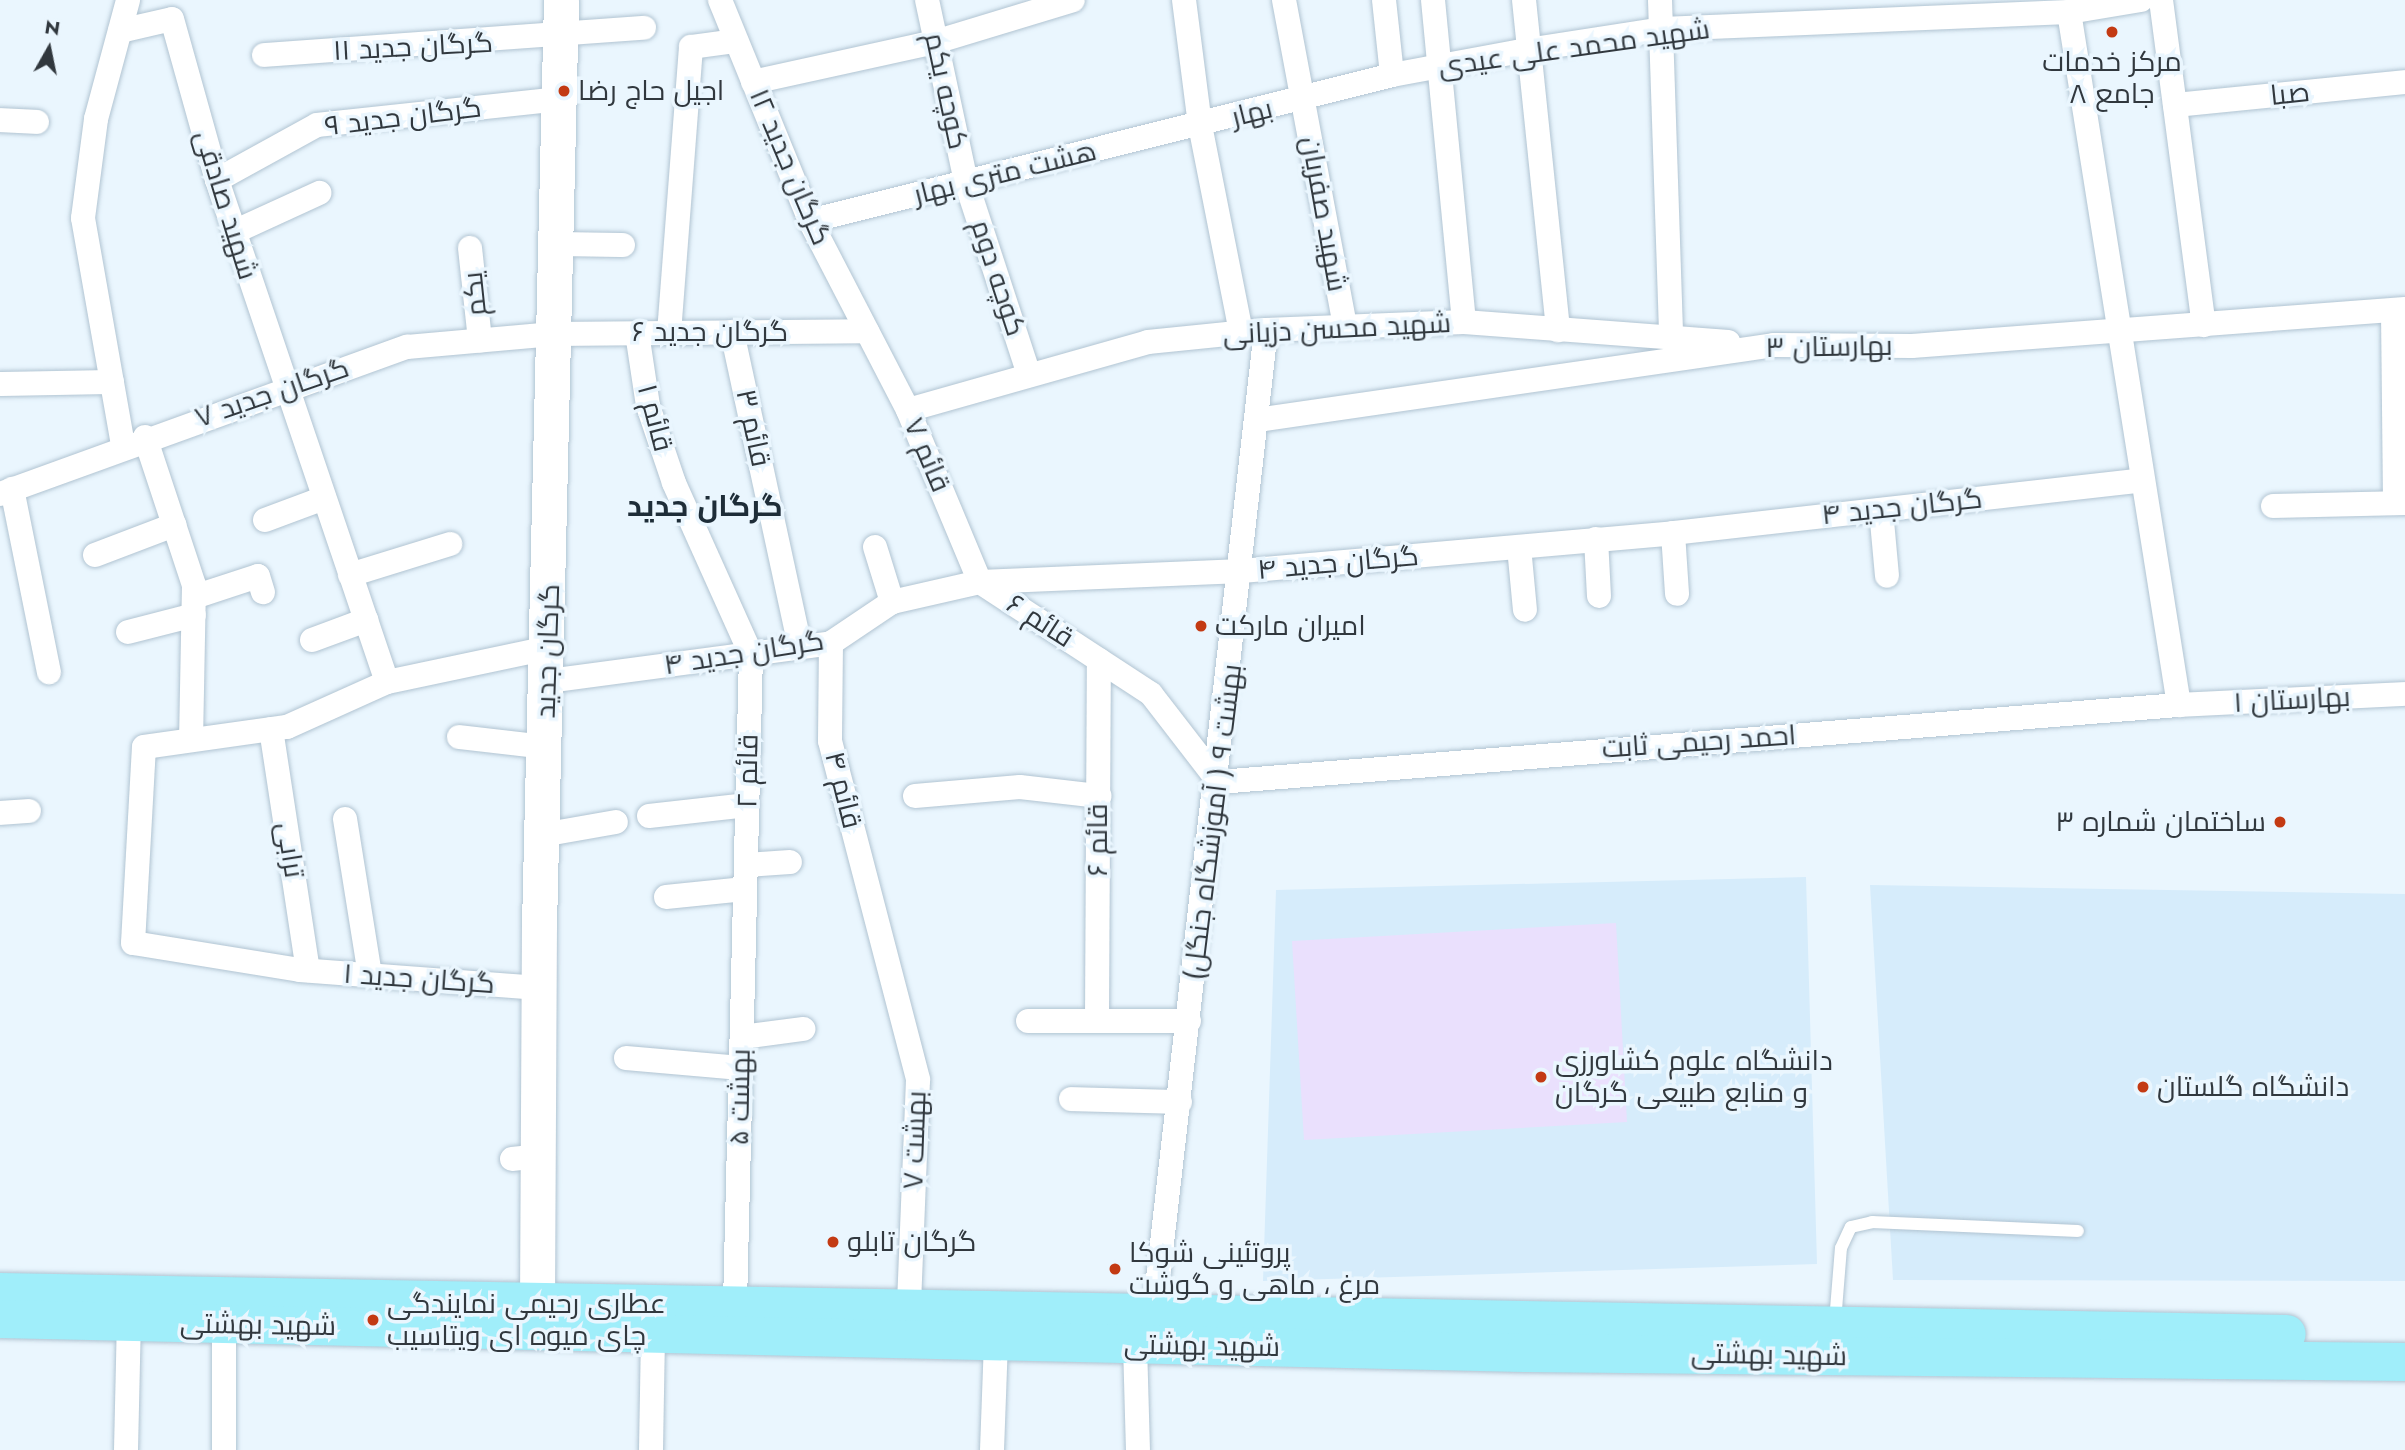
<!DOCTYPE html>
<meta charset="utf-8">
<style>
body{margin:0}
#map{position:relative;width:2405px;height:1450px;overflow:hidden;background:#eaf6fe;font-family:Jost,Cairo,sans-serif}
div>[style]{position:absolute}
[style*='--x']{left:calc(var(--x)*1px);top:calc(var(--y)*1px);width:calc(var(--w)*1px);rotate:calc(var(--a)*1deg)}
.built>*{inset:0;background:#d6ecfb}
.green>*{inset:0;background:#eae0fd}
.roads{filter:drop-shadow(0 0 2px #b1c4d2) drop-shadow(0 0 2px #b1c4d2)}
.service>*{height:12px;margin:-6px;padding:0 6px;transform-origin:6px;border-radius:6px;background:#fff}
.minor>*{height:24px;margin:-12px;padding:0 12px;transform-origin:12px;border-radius:12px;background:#fff}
.secondary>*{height:35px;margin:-17.5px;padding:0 17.5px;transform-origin:17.5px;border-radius:17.5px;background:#fff}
.primary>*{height:38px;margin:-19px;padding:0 19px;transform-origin:19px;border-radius:19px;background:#a0eefa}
.dots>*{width:19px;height:19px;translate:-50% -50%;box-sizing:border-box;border:4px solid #eaf6fe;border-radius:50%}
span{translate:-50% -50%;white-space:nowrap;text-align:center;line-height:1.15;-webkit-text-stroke:7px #eaf6fe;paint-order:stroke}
.street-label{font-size:28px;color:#31383e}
.poi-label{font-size:28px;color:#31383e}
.left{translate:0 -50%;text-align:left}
.right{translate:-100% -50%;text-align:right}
.neighbourhood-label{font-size:30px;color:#1e2d38;font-weight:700}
.north{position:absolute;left:14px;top:14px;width:70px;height:70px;-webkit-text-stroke:5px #eaf6fe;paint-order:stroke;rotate:9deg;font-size:19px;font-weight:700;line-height:28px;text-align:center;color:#31383e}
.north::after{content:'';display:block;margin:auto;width:24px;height:32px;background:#31383e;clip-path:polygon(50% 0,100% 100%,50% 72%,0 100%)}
</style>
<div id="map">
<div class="built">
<div style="clip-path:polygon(1806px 877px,1817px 1264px,1263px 1281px,1276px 890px)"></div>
<div style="clip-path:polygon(1870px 885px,2405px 894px,2405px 1281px,1893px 1280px)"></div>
</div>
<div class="green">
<div style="clip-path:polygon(1616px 923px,1627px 1122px,1304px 1140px,1292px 941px)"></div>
</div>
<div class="roads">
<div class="service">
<div style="--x:1835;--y:1322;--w:74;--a:-85.4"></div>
<div style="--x:1841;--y:1248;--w:23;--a:-65"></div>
<div style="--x:1851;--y:1227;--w:22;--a:-13"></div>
<div style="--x:1872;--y:1222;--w:206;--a:2.5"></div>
</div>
<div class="minor">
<div style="--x:720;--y:0;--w:239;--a:67.8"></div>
<div style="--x:810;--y:221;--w:213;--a:62.6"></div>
<div style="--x:908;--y:410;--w:186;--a:67.3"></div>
<div style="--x:927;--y:0;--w:186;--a:77.9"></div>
<div style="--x:966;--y:182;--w:203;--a:71.9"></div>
<div style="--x:1184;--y:0;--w:126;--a:82.7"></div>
<div style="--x:1200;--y:125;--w:212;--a:78.8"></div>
<div style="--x:1284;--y:0;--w:333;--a:79.4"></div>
<div style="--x:1384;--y:0;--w:75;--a:83.9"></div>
<div style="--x:1433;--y:0;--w:323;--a:84.5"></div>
<div style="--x:1524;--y:0;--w:332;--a:84.1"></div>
<div style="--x:1660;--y:0;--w:338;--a:88.1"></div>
<div style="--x:2161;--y:0;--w:328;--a:82.5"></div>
<div style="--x:2069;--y:12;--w:702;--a:80.98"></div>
<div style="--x:120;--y:31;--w:53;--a:-13"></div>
<div style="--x:172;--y:19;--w:167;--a:74.4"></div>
<div style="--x:217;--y:180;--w:530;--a:71.29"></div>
<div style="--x:264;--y:55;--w:381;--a:-4.1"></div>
<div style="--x:753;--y:82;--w:186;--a:-12.4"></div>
<div style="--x:935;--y:42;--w:144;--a:-16.9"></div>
<div style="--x:2175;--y:105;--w:231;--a:-5.7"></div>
<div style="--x:0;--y:120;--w:37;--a:3"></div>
<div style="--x:217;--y:180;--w:114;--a:-28.8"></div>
<div style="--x:317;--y:125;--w:244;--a:-6.1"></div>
<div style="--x:810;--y:221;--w:600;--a:-14.08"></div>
<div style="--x:1392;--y:75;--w:137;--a:-10.5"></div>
<div style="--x:1527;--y:50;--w:137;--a:-8.8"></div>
<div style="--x:1662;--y:29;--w:407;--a:-2.4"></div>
<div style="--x:2069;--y:12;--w:73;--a:-9.5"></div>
<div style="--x:234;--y:232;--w:94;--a:-24.6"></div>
<div style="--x:556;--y:244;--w:67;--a:0.9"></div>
<div style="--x:470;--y:248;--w:93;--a:83.8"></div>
<div style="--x:2393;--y:311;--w:192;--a:89.4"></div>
<div style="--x:732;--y:332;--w:322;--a:77.8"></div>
<div style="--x:637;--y:333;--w:74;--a:81.4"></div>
<div style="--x:648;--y:406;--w:81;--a:71.3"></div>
<div style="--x:674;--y:483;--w:188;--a:65.8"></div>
<div style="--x:751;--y:654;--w:651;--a:91.41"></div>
<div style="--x:669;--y:333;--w:287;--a:-85.6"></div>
<div style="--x:691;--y:47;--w:45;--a:-7.6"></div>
<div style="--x:0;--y:384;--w:112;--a:-1"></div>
<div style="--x:908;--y:410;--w:249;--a:-15.8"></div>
<div style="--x:1148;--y:342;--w:119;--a:-5.8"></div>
<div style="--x:1266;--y:330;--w:198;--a:-2.3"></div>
<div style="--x:1464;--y:322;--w:265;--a:4.3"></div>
<div style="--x:1257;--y:420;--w:522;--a:-8.25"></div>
<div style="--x:1774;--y:345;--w:138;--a:0.4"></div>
<div style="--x:1912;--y:346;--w:494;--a:-4.3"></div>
<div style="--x:145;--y:437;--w:156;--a:71.7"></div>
<div style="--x:194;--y:585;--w:153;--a:91.1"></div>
<div style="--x:123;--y:445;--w:230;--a:-100"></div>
<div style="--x:83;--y:218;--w:100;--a:-82.5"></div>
<div style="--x:96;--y:119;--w:123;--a:-74.9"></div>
<div style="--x:12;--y:489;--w:187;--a:78.6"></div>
<div style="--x:0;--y:494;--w:433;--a:-19.9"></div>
<div style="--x:407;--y:347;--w:147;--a:-5.1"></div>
<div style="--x:553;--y:334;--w:314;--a:-0.5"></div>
<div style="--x:2273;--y:506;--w:132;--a:-1.3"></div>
<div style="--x:1881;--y:510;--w:66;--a:84.8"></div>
<div style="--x:265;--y:520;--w:63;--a:-20.4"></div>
<div style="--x:1673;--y:533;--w:61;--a:86.2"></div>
<div style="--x:1596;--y:539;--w:57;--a:87"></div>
<div style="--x:875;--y:547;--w:58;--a:72.8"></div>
<div style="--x:1519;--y:547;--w:63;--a:84.6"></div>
<div style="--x:95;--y:555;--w:85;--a:-20.8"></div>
<div style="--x:350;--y:575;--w:105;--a:-17.2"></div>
<div style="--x:980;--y:582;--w:204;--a:33.2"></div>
<div style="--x:1151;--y:694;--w:111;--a:52.3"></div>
<div style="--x:1219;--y:782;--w:963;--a:-4.59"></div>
<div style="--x:2179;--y:705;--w:226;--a:-2.8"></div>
<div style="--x:194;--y:597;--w:67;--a:-18.2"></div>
<div style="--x:258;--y:576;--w:17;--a:73"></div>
<div style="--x:128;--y:632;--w:68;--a:-14.4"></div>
<div style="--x:312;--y:640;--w:58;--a:-20.3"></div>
<div style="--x:831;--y:643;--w:98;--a:90.6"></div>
<div style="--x:830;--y:741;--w:350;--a:75.4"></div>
<div style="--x:918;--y:1080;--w:229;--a:92.3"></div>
<div style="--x:548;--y:681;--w:286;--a:-7.6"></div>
<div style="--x:831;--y:643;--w:73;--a:-33.9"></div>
<div style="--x:892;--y:602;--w:90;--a:-12.8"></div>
<div style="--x:980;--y:582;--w:262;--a:-2.4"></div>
<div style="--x:1242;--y:571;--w:433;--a:-5"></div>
<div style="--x:1673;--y:533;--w:472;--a:-6.4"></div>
<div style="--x:271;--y:729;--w:244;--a:81.3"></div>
<div style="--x:459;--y:737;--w:87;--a:6.6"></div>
<div style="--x:915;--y:796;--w:105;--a:-4.9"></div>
<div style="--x:1020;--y:787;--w:80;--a:6.5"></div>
<div style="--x:0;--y:813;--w:29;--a:-4"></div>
<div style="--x:649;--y:816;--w:99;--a:-6.4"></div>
<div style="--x:345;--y:819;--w:158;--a:80.9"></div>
<div style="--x:542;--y:835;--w:75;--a:-10"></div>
<div style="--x:746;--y:865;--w:44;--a:-3.9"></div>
<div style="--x:666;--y:897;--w:79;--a:-5.8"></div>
<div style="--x:539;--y:988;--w:240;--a:-175.7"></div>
<div style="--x:300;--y:970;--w:169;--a:-170.8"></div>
<div style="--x:133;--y:943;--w:196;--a:-86.8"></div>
<div style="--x:144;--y:747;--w:144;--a:-8"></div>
<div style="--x:287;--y:727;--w:110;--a:-24.2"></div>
<div style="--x:387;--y:682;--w:166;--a:-11.9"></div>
<div style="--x:1097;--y:1020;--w:360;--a:-89.7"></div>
<div style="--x:1028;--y:1021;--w:161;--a:0"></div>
<div style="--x:742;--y:1037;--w:62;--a:-7.5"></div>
<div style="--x:626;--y:1058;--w:115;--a:5"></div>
<div style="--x:1071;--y:1099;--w:109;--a:1.6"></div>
<div style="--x:512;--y:1159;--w:27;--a:-6"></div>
<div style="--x:1154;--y:1313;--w:989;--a:-83.5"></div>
<div style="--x:1135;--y:1344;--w:106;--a:88.4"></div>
<div style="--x:126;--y:1450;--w:128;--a:-88.7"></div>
<div style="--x:224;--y:1450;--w:126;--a:-90"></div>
<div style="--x:651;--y:1450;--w:116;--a:-89"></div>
<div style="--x:992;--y:1450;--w:109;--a:-87.9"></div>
</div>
<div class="secondary">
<div style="--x:537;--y:1302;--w:376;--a:-89.7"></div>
<div style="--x:539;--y:926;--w:926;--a:-88.64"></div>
</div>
<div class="primary">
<div style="--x:0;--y:1292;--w:2287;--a:1.05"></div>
<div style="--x:0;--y:1319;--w:1525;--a:1.28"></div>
<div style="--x:1525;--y:1353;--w:880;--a:0.59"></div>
</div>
</div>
<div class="dots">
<div style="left:2112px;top:32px;background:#c33a13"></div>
<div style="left:564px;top:91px;background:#c33a13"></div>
<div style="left:1201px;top:626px;background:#c33a13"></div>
<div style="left:2280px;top:822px;background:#c33a13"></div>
<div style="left:1541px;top:1077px;background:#c33a13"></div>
<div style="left:2143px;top:1087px;background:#c33a13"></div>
<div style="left:833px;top:1242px;background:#c33a13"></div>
<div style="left:1115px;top:1269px;background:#c33a13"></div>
<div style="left:373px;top:1320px;background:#c33a13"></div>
</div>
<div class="street-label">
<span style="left:413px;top:47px;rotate:-3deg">گرگان جدید ۱۱</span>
<span style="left:1574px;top:48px;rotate:-8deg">شهید محمد علی عیدی</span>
<span style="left:946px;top:91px;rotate:78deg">کوچه یکم</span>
<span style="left:2290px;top:94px;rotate:-6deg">صبا</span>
<span style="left:1252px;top:113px;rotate:-14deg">بهار</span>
<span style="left:403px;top:117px;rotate:-7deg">گرگان جدید ۹</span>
<span style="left:790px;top:167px;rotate:67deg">گرگان جدید ۱۲</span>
<span style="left:1005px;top:173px;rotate:-14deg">هشت متری بهار</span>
<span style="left:226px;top:205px;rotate:73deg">شهید صادقی</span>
<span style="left:1324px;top:214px;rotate:80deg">شهید صفریان</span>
<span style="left:998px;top:278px;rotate:72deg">کوچه دوم</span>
<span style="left:475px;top:294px;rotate:-96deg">یکم</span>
<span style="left:1337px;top:329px;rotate:-3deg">شهید محسن دزیانی</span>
<span style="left:710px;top:332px">گرگان جدید ۶</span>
<span style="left:1829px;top:347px;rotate:-1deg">بهارستان ۳</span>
<span style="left:272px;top:393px;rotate:-19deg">گرگان جدید ۷</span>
<span style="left:655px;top:418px;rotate:75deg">۱ قائم</span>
<span style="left:753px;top:428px;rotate:78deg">۳ قائم</span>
<span style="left:927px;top:455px;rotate:67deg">۷ قائم</span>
<span style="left:1902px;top:507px;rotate:-6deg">گرگان جدید ۴</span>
<span style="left:1338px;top:563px;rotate:-5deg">گرگان جدید ۴</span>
<span style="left:1040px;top:621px;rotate:33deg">۶ قائم</span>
<span style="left:548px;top:651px;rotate:-88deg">گرگان جدید</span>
<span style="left:744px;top:653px;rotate:-9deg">گرگان جدید ۴</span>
<span style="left:2292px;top:700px;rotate:-3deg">۱ بهارستان</span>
<span style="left:1699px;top:742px;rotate:-4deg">احمد رحیمی ثابت</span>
<span style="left:748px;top:771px;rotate:-89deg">۲ قائم</span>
<span style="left:843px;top:790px;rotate:76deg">قائم ۴</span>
<span style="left:1213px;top:822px;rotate:-83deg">بهشت ۹ ( آموزشگاه جنگل)</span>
<span style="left:1098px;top:840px;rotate:-90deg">قائم ۶</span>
<span style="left:290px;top:850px;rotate:81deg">ترابی</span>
<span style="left:419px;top:979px;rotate:4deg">گرگان جدید ۱</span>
<span style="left:740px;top:1097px;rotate:-89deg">بهشت ۵</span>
<span style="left:915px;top:1140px;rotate:-88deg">بهشت ۷</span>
<span style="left:258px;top:1325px;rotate:1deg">شهید بهشتی</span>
<span style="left:1202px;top:1346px;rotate:1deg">شهید بهشتی</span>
<span style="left:1769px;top:1355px;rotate:1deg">شهید بهشتی</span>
</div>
<div class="poi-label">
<span style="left:2112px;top:78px">مرکز خدمات<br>جامع ۸</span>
<span class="left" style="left:578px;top:91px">اجیل حاج رضا</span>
<span class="left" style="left:1215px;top:626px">امیران مارکت</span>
<span class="right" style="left:2266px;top:822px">ساختمان شماره ۳</span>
<span class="left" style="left:1555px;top:1077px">دانشگاه علوم کشاورزی<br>و منابع طبیعی گرگان</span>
<span class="left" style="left:2157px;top:1087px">دانشگاه گلستان</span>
<span class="left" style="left:847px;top:1242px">گرگان تابلو</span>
<span class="left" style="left:1129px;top:1269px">پروتئینی شوکا<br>مرغ‌ ، ماهی و گوشت</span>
<span class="left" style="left:387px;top:1320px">عطاری رحیمی نمایندگی<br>چای میوه ای ویتاسیب</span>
</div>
<div class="neighbourhood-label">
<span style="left:705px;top:506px">گرگان جدید</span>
</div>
<div class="north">N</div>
</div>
